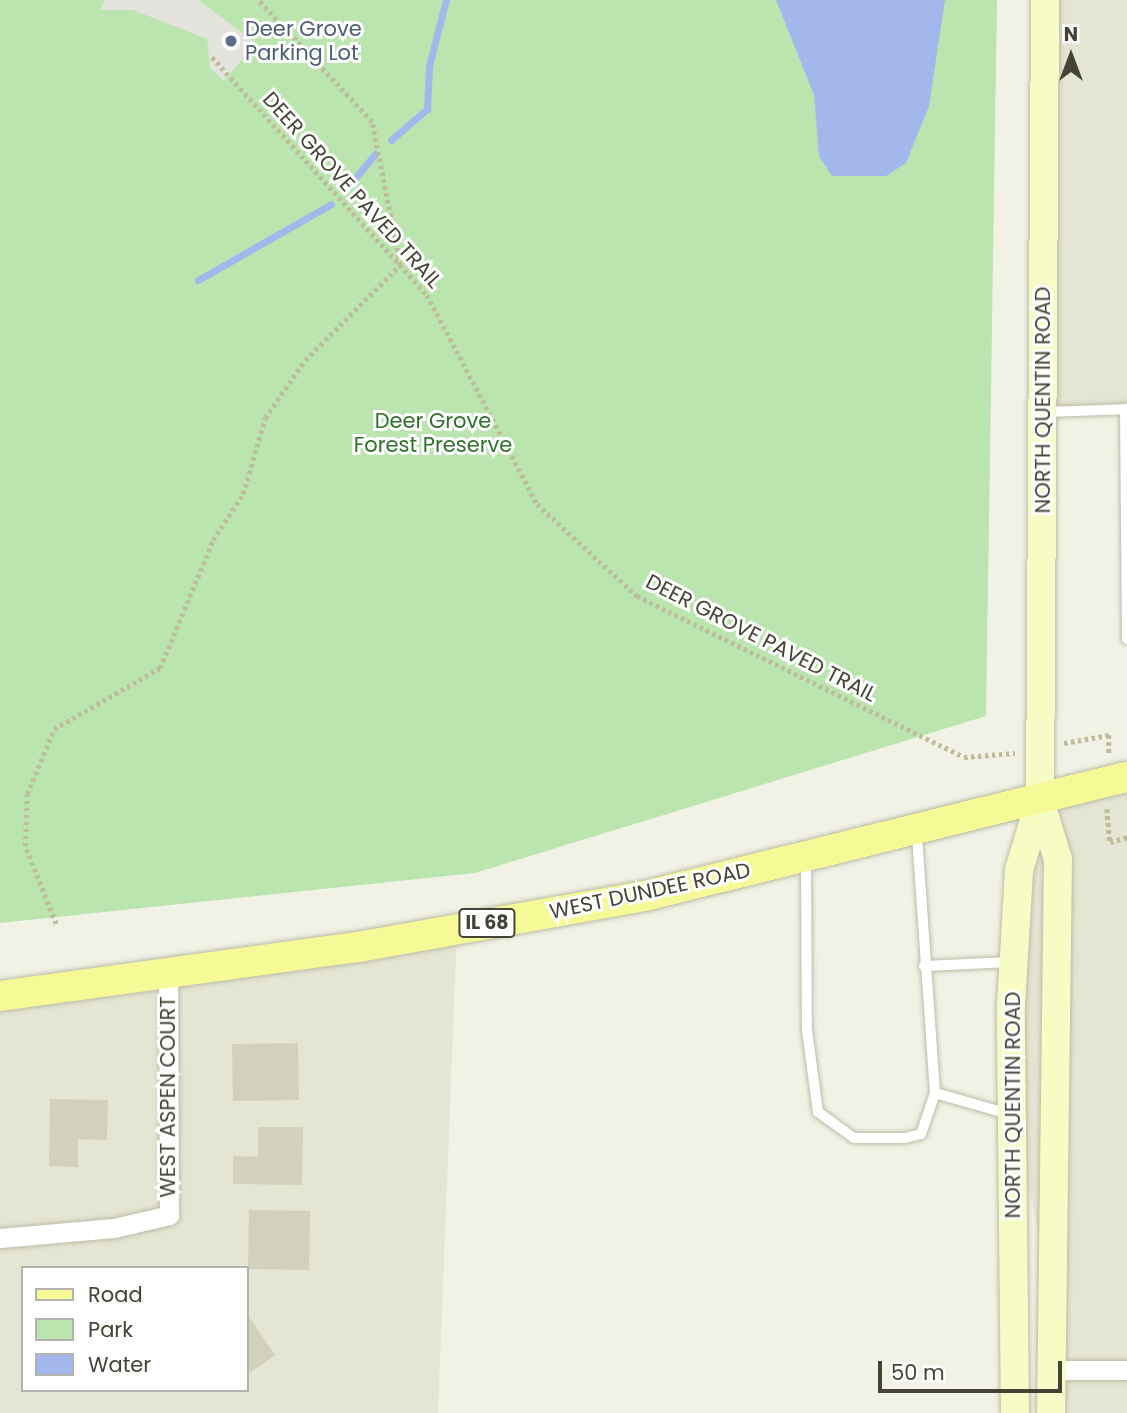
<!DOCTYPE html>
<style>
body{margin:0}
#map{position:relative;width:1127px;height:1413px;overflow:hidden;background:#f1f2e5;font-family:Poppins,sans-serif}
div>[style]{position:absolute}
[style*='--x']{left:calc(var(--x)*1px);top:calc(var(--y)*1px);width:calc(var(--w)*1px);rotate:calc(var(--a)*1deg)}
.residential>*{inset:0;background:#e5e5d3}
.green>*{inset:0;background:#bbe5af}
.parking>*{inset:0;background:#e3e2dd}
.water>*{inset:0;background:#a3b7ed}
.stream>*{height:7px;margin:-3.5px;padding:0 3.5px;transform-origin:3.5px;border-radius:3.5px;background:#a3b7ed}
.building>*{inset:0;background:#d3d1bb}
.path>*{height:4.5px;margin-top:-2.25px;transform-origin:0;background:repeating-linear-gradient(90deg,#bebd9a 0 3.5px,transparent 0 7px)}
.roads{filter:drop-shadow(0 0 2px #bdbca8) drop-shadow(0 0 2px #bdbca8)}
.lane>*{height:10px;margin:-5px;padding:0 5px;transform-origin:5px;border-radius:5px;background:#fff}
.street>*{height:19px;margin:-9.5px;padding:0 9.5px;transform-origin:9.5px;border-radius:9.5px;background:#fff}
.secondary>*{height:28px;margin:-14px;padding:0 14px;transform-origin:14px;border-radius:14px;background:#f7fcc5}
.primary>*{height:30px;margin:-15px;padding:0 15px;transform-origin:15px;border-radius:15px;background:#f5fa96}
.dots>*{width:19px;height:19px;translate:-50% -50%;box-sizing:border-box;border:4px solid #fff;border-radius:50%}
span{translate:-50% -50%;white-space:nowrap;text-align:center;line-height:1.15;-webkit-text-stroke:6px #fff;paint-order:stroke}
.shield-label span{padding:2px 5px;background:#fff;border:2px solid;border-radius:5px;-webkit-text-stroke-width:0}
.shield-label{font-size:19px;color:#444335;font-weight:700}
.service-label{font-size:21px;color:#4e5e75}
.left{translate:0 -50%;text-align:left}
.street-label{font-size:21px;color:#444335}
.park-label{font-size:21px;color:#2f732b}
.legend{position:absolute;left:21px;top:1266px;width:228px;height:126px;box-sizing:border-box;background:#fff;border:2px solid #b4b4ae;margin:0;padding:9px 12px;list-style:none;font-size:21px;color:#444335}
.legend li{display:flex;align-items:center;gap:14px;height:35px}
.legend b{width:35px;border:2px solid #b4b4ae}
.north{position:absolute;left:1036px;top:21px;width:70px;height:70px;-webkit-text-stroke:5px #fff;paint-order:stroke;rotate:0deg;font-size:19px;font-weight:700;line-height:28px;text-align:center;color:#444335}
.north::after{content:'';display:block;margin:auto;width:24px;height:32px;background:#444335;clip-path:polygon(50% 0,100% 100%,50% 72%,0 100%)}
.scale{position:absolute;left:878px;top:1361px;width:184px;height:32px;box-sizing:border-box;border:4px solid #444335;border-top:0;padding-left:9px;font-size:21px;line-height:24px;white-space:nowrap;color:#444335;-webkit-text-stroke:5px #fff;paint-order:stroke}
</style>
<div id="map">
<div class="residential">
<div style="clip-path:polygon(1045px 0,1127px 0,1127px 408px,1043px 407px)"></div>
<div style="clip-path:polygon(1127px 777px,1127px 1413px,1037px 1413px,1038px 1231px,1013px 1115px,1011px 1006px,1040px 801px)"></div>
<div style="clip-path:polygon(evenodd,457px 929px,438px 1413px,0 1413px,0 994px,457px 929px,23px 1268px,247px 1268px,247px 1390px,23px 1390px,23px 1268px)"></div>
</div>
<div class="green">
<div style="clip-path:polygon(0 0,997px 0,986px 716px,475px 873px,0 923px)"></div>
</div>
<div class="parking">
<div style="clip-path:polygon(105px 0,198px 0,256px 43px,224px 81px,210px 68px,207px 39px,133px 10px,100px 10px)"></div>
</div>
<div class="water">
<div style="clip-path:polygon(776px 0,945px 0,929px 106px,906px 163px,886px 176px,832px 176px,819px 156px,814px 95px)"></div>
</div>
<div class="stream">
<div style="--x:391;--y:140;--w:48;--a:-40.7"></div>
<div style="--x:427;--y:109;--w:43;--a:-87.3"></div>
<div style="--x:429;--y:66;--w:68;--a:-75.6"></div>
<div style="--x:347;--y:188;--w:44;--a:-50.5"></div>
<div style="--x:198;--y:280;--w:153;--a:-29.7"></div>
</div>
<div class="building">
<div style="clip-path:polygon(298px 1043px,299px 1100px,233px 1101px,232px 1044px)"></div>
<div style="clip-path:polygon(50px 1099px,108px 1100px,107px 1140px,78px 1139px,78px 1167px,49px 1166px)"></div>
<div style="clip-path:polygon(258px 1127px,303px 1127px,302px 1185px,233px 1184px,233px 1156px,258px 1157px)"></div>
<div style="clip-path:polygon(249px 1210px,310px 1211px,309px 1270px,248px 1269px)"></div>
<div style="clip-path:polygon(247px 1314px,275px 1355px,247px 1375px)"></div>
</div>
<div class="path">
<div style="--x:212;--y:57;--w:321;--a:47.9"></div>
<div style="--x:427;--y:295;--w:236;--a:62.2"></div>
<div style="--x:537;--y:504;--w:136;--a:42.6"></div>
<div style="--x:637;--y:596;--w:364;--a:26.2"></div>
<div style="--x:964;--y:757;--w:51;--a:-4.5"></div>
<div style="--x:1064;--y:743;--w:46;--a:-10.1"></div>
<div style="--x:1109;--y:735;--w:20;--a:90"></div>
<div style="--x:1107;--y:809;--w:33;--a:85"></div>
<div style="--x:1110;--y:842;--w:18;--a:-16"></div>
<div style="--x:56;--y:924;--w:84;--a:-111.7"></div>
<div style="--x:25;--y:846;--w:52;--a:-87.8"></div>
<div style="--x:27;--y:794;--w:70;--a:-67.4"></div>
<div style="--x:54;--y:729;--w:122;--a:-29.9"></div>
<div style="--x:160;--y:668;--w:139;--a:-67.5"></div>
<div style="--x:213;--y:540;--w:55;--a:-56.9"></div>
<div style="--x:243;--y:494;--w:79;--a:-73.9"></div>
<div style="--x:265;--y:418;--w:70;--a:-55.4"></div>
<div style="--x:305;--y:360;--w:134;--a:-45"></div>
<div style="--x:400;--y:265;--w:146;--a:-101.1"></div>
<div style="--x:372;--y:122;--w:167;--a:-133.1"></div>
</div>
<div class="roads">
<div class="lane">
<div style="--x:1125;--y:409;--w:230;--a:89.5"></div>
<div style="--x:1043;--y:412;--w:84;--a:-2"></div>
<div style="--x:806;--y:861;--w:169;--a:89.7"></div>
<div style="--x:807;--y:1030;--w:83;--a:82.4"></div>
<div style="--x:818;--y:1112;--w:44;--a:35.8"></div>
<div style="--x:854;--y:1138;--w:51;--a:0"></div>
<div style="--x:905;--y:1138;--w:16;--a:-14"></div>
<div style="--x:921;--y:1134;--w:43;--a:-71.1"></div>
<div style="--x:935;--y:1093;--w:261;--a:-94"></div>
<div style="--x:924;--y:966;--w:86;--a:-2.7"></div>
<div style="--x:935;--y:1093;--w:77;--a:15.8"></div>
</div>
<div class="street">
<div style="--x:0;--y:1238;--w:114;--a:-5"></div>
<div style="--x:114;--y:1228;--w:57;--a:-13.3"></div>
<div style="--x:169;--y:1215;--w:240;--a:-90.2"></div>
<div style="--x:1051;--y:1370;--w:76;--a:0"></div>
</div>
<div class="secondary">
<div style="--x:1040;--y:801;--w:61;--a:72.8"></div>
<div style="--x:1058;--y:859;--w:554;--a:90.72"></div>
<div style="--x:1015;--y:1413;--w:407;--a:-90.6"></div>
<div style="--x:1011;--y:1006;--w:136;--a:-86.6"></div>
<div style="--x:1019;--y:870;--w:72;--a:-73.1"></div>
<div style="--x:1040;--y:801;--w:801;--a:-89.64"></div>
</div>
<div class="primary">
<div style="--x:0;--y:996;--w:361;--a:-7.8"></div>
<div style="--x:358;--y:947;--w:296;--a:-10.1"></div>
<div style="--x:649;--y:895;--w:492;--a:-13.9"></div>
</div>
</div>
<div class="dots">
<div style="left:231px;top:41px;background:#5c6f8a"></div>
</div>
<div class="shield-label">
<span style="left:487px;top:923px">IL 68</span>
</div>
<div class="service-label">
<span class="left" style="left:245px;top:41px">Deer Grove<br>Parking Lot</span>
</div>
<div class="street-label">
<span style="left:352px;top:190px;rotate:48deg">DEER GROVE PAVED TRAIL</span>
<span style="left:1043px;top:400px;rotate:-90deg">NORTH QUENTIN ROAD</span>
<span style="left:761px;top:638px;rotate:27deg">DEER GROVE PAVED TRAIL</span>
<span style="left:650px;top:891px;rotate:-12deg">WEST DUNDEE ROAD</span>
<span style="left:168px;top:1097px;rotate:-90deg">WEST ASPEN COURT</span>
<span style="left:1013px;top:1105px;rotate:-90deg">NORTH QUENTIN ROAD</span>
</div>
<div class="park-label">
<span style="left:433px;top:433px">Deer Grove<br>Forest Preserve</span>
</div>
<ul class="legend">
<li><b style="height:9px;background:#f5fa96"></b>Road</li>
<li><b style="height:19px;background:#bbe5af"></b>Park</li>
<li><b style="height:19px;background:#a3b7ed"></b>Water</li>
</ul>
<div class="north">N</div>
<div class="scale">50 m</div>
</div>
